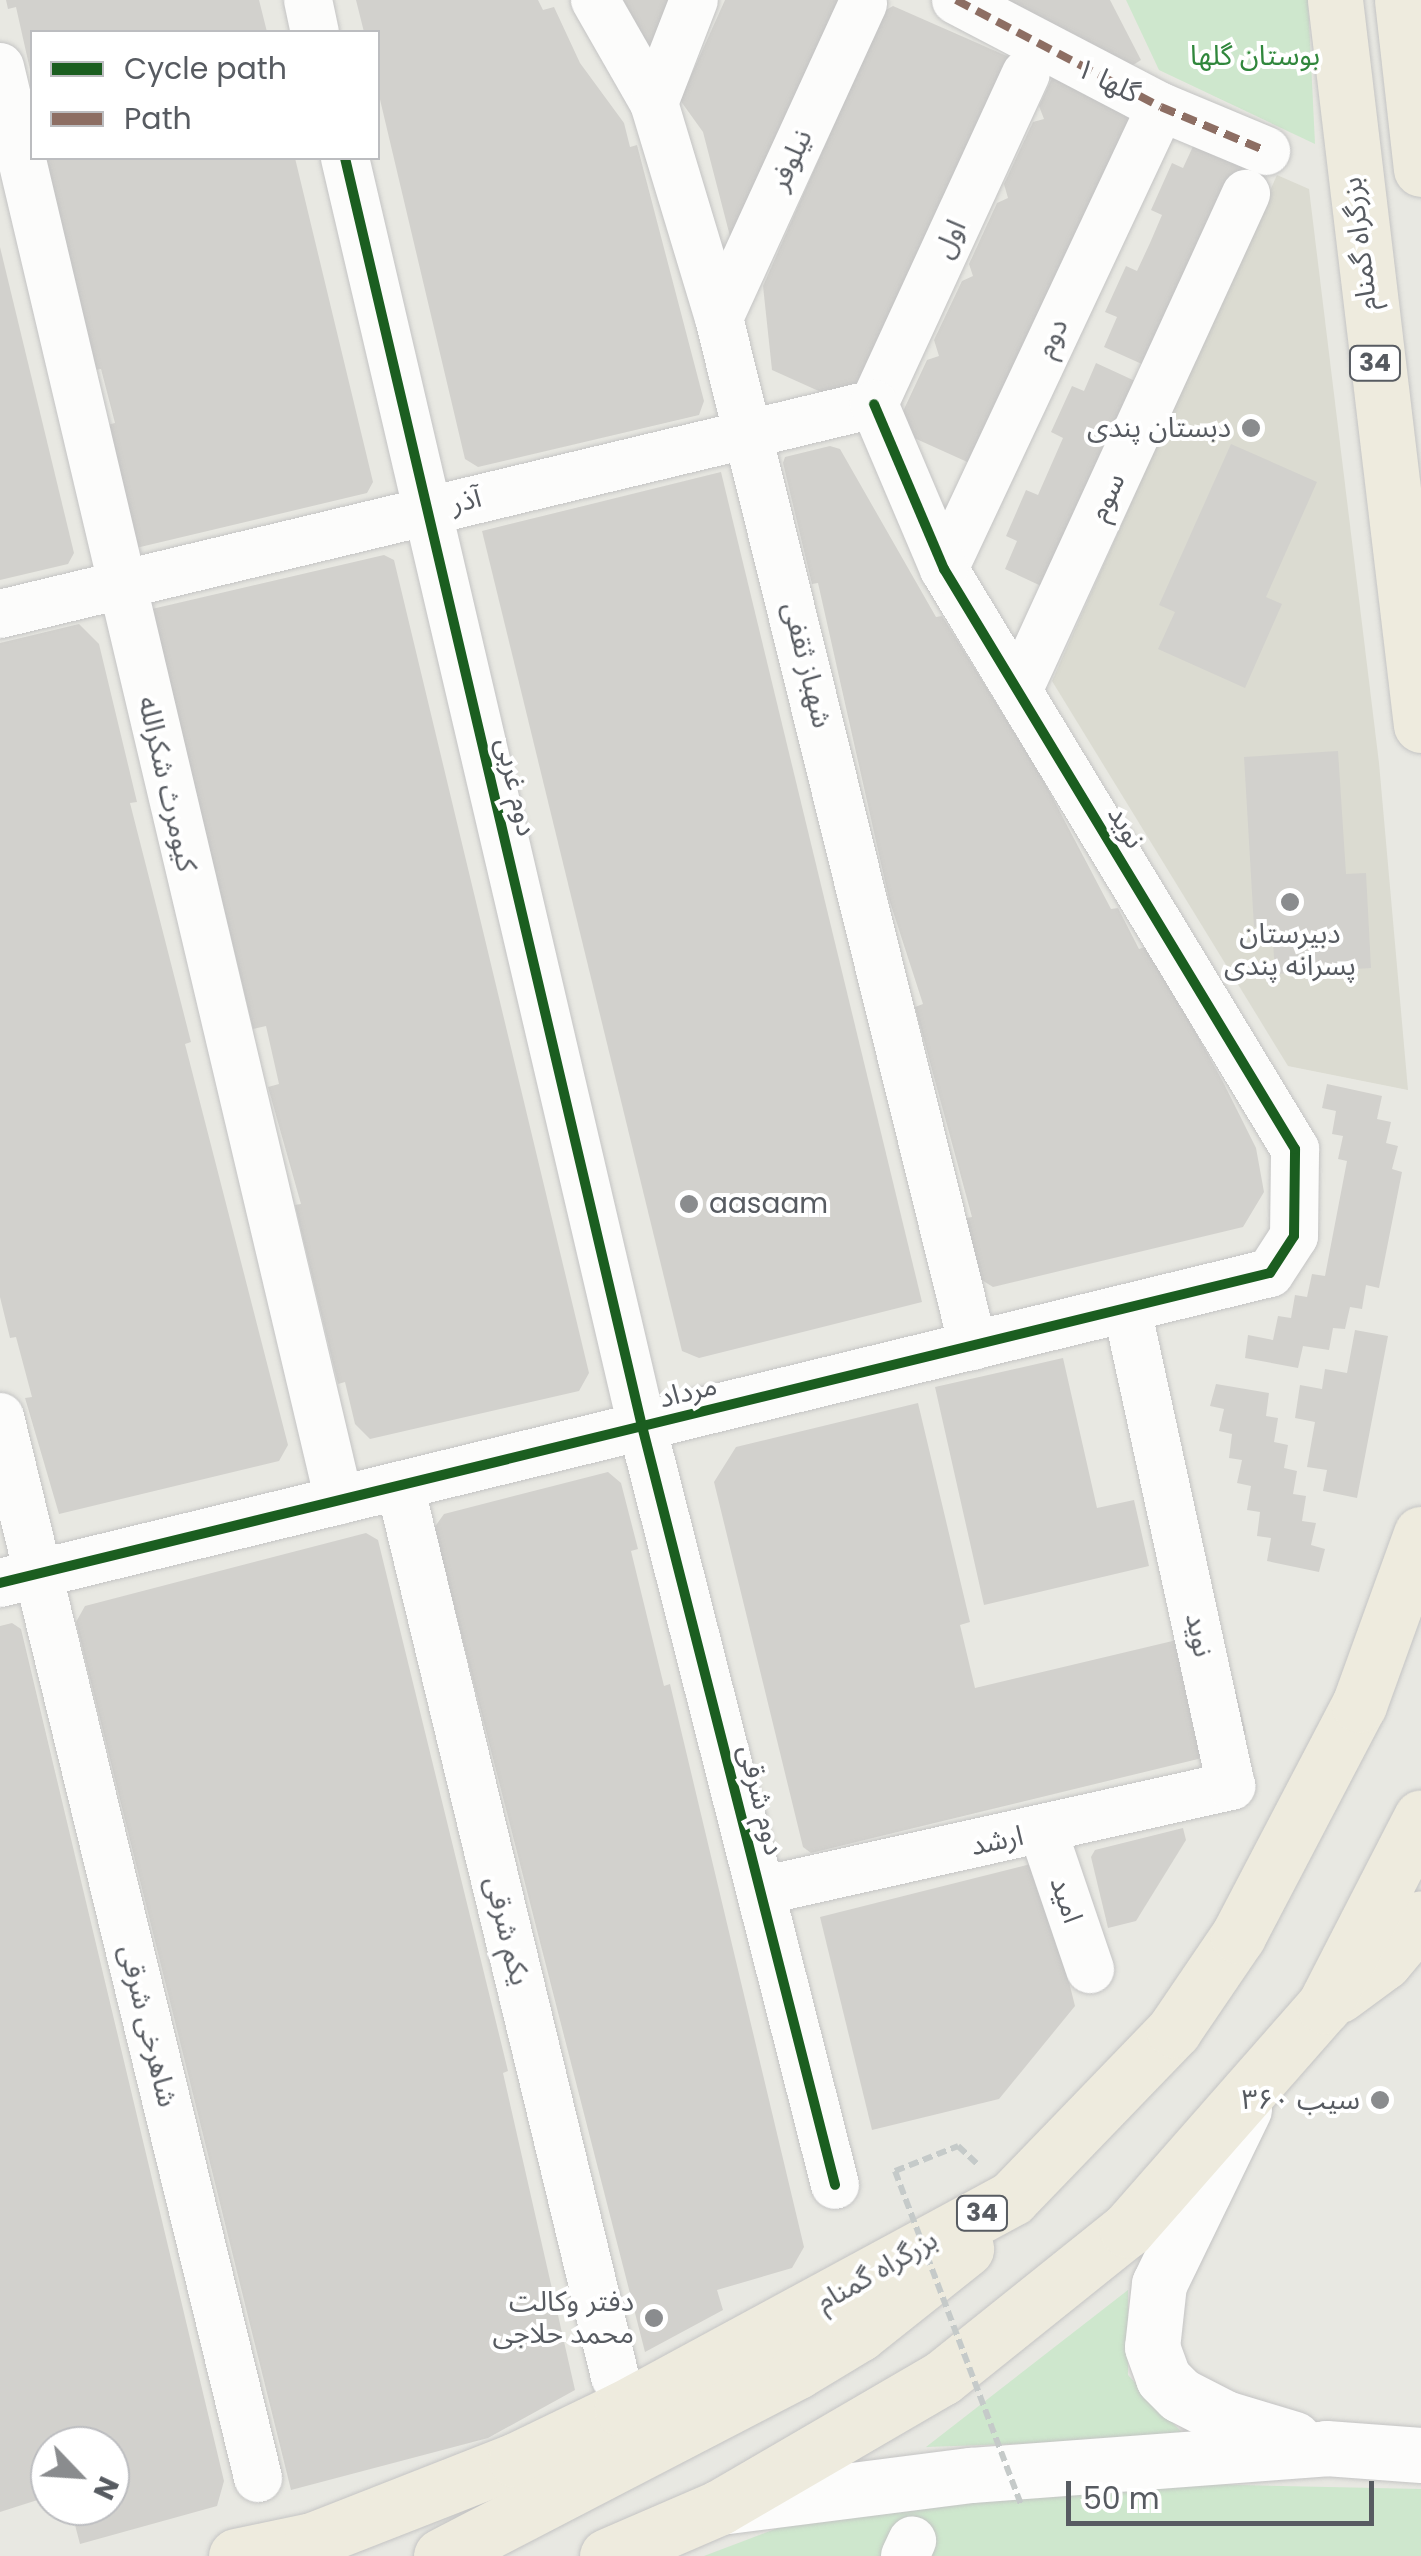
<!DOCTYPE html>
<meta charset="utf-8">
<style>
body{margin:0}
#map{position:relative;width:1421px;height:2556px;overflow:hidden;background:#e8e8e2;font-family:Poppins,"Noto Sans Arabic",sans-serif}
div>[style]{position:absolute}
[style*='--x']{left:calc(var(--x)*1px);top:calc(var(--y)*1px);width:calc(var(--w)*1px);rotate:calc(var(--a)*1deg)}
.education>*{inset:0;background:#dbdbd1}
.green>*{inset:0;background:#cee7cd}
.building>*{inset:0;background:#d2d1cd}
.path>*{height:6px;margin-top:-3px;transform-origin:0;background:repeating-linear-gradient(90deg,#c5cac9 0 10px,transparent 0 15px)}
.roads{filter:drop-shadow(0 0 2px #c4c4c4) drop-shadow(0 0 2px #c4c4c4)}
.street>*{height:48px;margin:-24px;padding:0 24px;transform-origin:24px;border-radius:24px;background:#fcfcfb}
.secondary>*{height:55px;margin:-27.5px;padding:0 27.5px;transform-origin:27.5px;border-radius:27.5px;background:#fcfcfb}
.highway>*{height:55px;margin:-27.5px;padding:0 27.5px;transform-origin:27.5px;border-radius:27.5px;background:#eeebde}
.path-bridge>*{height:6px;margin-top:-3px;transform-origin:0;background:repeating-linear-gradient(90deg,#c5cac9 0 10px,transparent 0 15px)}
.quiet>*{height:8px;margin-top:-4px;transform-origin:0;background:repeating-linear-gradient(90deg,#8d6e63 0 15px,transparent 0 23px)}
.cycleway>*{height:10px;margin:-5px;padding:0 5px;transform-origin:5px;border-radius:5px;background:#1b5e20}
.dots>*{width:28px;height:28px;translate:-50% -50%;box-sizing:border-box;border:5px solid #fff;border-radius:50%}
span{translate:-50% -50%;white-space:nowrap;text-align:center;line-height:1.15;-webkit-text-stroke:8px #fff;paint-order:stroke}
.shield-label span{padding:2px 8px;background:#fff;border:2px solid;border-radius:8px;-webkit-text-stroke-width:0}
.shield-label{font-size:25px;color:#575b61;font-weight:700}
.park-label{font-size:28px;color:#30873c}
.street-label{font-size:28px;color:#575b61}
.poi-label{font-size:28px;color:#575b61}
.right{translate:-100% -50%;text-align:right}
.left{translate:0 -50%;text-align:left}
.legend{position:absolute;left:30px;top:30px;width:350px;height:130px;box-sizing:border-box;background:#fff;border:2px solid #bcbdc0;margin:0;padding:12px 18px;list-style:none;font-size:30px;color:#575b61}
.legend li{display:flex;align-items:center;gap:20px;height:50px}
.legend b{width:50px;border:2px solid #bcbdc0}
.north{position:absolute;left:30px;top:2426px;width:100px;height:100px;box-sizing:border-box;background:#fff;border:2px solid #bcbdc0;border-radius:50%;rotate:115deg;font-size:28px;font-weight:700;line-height:40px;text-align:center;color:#575b61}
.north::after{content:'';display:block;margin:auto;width:35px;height:45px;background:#8a8c8e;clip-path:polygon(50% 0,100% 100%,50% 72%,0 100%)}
.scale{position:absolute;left:1066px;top:2481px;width:308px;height:45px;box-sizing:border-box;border:5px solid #575b61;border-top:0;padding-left:12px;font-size:30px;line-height:35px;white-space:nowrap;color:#575b61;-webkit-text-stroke:8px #fff;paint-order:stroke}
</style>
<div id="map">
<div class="education">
<div style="clip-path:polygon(1277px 175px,1309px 189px,1379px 763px,1408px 1090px,1288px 1066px,1052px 681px)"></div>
</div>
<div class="green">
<div style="clip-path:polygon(1126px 0,1308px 0,1315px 144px,1159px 70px)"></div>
<div style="clip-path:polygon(1128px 2290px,1128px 2375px,1187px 2438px,926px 2447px)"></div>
<div style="clip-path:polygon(1197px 2484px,1421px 2489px,1421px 2556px,704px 2556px,807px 2517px,904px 2501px)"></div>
</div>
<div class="building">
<div style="clip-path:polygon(6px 0,259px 0,267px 32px,32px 32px,31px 74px,16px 7px,8px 9px)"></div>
<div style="clip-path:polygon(356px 0,538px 0,543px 10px,554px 7px,580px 63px,624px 123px,630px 147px,637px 145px,704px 401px,699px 415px,478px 467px,465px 459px,378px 91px,378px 32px,364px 32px)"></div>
<div style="clip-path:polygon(623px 0,679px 0,654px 59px,636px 23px)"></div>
<div style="clip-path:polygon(725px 0,848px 0,732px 244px,703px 132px,680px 100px)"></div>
<div style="clip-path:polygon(976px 0,1110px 0,1141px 60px,1125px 70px)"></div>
<div style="clip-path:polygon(893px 6px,1009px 57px,852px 406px,772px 370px,763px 286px,884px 11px)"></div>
<div style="clip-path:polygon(1053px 76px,1133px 113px,974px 465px,903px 433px,898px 422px,927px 360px,939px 356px,934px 340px,962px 281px,973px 276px,969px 264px,997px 203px,1008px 198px,1004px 184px,1033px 122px,1044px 119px,1039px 106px)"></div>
<div style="clip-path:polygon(1196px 140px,1245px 162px,1153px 369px,1104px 347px,1117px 317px,1105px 312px,1126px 266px,1137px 271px,1150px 243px,1162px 215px,1151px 210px,1172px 163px,1183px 168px)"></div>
<div style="clip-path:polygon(44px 158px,295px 158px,373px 482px,367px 493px,136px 548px,107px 425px,115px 423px,101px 369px,95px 370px)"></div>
<div style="clip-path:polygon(0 247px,74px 553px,68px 564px,0 580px)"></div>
<div style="clip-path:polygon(1096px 363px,1146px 386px,1054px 592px,1005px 569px,1017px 541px,1006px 536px,1026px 490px,1038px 495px,1063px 438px,1051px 432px,1072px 386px,1084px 391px)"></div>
<div style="clip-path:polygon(1231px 444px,1317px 482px,1266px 597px,1282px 604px,1245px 688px,1158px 649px,1175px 612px,1159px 605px)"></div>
<div style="clip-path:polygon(830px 446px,840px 449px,936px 617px,942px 616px,1039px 772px,1111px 909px,1118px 908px,1139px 949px,1148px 946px,1223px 1082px,1256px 1148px,1264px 1192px,1243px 1227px,993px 1287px,980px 1279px,966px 1218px,972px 1217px,915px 1007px,923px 1004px,889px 899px,818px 583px,812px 584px,783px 463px,785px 457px)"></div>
<div style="clip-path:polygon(721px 472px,922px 1302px,699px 1358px,682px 1351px,482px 531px)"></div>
<div style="clip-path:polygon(384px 555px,394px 560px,589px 1373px,579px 1391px,370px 1439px,355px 1424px,345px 1382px,338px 1384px,295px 1205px,301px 1204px,268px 1087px,279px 1084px,266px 1026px,253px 1029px,152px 609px)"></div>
<div style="clip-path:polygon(79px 624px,99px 644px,137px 802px,130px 803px,191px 1042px,185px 1044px,288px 1445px,279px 1461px,59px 1514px,28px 1408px,25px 1398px,32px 1397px,16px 1337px,10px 1338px,0 1297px,0 643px)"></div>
<div style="clip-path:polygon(1338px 751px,1346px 874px,1366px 873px,1371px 968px,1275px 974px,1272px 925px,1254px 927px,1244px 757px)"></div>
<div style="clip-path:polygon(1327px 1084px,1382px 1096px,1377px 1119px,1391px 1122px,1386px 1143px,1398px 1146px,1392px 1169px,1402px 1172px,1379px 1288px,1366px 1285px,1362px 1309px,1350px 1307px,1345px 1329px,1333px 1328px,1329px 1350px,1303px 1346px,1298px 1368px,1245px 1358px,1248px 1335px,1273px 1340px,1278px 1316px,1291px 1318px,1295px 1295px,1307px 1297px,1312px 1274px,1325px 1276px,1347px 1161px,1338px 1159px,1343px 1136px,1332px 1134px,1336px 1111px,1322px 1108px)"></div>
<div style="clip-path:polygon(1355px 1330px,1388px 1336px,1357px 1498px,1323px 1491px,1327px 1470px,1307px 1467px,1315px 1422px,1295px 1418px,1300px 1385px,1322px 1389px,1325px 1369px,1347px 1373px)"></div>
<div style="clip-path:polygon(1063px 1358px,1097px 1508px,1134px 1500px,1149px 1566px,984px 1605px,935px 1387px)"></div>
<div style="clip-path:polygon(1216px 1384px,1269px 1393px,1266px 1416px,1278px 1418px,1274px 1442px,1288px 1445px,1284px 1468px,1297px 1471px,1293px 1494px,1306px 1496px,1302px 1521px,1316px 1523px,1311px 1545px,1325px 1549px,1319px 1572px,1267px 1561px,1271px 1538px,1257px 1536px,1260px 1512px,1247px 1510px,1251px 1486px,1237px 1483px,1242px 1460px,1229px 1458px,1232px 1434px,1219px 1431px,1224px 1409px,1210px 1406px)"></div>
<div style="clip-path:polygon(918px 1403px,970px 1622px,960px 1625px,975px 1688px,1181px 1639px,1223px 1694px,1236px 1691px,1246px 1732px,1231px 1751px,811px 1853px,803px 1847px,714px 1482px,736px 1447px)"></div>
<div style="clip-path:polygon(608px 1472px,621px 1483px,638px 1549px,631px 1551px,664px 1686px,670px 1684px,804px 2247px,792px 2268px,717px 2290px,723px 2310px,645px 2352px,434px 1528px,444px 1514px)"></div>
<div style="clip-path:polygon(366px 1533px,378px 1540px,508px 2071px,503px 2073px,575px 2390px,488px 2438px,291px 2490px,76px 1622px,85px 1606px)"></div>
<div style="clip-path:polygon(12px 1623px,21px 1629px,224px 2481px,217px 2506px,80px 2544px,70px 2506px,110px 2506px,110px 2446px,50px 2446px,50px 2496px,0 2512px,0 1626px)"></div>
<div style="clip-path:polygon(1183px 1828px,1186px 1840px,1136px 1921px,1108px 1928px,1091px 1857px,1095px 1850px)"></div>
<div style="clip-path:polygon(1039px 1862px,1075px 2006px,999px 2099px,872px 2130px,820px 1917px)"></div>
</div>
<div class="path">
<div style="--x:895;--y:2171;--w:68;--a:-21.6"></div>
<div style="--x:958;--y:2146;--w:26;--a:43"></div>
</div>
<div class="roads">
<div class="street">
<div style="--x:308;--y:0;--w:33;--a:78"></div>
<div style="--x:595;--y:0;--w:119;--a:60.2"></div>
<div style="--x:654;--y:103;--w:225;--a:73.2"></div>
<div style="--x:719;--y:318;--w:1059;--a:76.12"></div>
<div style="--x:956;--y:0;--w:231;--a:27.6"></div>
<div style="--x:1161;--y:107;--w:114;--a:22.7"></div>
<div style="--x:0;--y:67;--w:1473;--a:76.69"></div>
<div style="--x:654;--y:103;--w:110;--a:-68.8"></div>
<div style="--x:345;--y:158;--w:1302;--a:76.82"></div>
<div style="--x:642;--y:1426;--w:783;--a:75.73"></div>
<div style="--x:719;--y:318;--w:346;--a:-65.4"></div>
<div style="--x:874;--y:404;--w:363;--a:-65.3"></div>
<div style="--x:944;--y:569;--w:510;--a:-64.84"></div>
<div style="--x:0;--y:614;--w:899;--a:-13.51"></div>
<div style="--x:1018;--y:691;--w:547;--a:-65.36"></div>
<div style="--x:0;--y:1417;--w:1092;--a:76.33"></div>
<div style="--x:400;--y:1486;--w:917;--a:76.43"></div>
<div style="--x:0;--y:1583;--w:1307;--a:-13.72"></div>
<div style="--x:1270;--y:1273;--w:44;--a:-57"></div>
<div style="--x:1294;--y:1236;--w:87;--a:-89.3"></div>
<div style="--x:1295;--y:1149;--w:678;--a:-121.18"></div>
<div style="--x:944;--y:569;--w:179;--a:-113"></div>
<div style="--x:1043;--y:1831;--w:146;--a:71.2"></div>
<div style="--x:761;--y:1891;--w:482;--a:-12.6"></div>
<div style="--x:1231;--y:1786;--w:489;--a:-102.3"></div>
<div style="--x:905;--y:2556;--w:17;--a:-65"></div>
</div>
<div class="secondary">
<div style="--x:1244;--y:2109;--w:195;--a:115.9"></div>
<div style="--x:1159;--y:2284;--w:63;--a:96.3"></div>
<div style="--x:1152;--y:2347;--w:33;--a:70"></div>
<div style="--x:1163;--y:2378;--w:24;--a:45"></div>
<div style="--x:1180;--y:2395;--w:51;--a:27.1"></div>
<div style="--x:1225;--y:2418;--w:72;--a:16.9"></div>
<div style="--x:720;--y:2507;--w:253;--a:-7.3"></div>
<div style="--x:971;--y:2475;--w:356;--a:-4.3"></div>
<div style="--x:1326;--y:2448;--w:95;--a:4.2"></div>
</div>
<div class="highway">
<div style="--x:1335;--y:0;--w:730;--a:83.24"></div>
<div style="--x:1402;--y:0;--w:170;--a:83.6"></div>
<div style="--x:1339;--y:1995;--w:56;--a:-36.3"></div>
<div style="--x:1384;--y:1962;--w:57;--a:-49.9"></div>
<div style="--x:236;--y:2556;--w:78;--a:-11.9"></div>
<div style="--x:312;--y:2540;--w:219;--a:-21.4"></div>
<div style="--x:516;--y:2460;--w:118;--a:-25.7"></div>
<div style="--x:622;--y:2409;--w:443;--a:-28.4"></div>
<div style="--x:1012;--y:2198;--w:233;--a:-46"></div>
<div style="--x:1174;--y:2030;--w:114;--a:-55.8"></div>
<div style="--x:1238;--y:1936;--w:261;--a:-62.4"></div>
<div style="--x:1359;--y:1705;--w:182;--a:-70.1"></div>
<div style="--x:441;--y:2556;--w:400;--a:-27.4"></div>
<div style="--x:796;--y:2372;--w:74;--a:-31.1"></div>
<div style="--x:859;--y:2334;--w:137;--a:-38.5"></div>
<div style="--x:607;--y:2556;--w:123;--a:-23.4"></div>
<div style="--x:720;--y:2507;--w:257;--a:-30.2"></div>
<div style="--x:942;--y:2378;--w:237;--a:-38.7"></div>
<div style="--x:1127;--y:2230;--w:298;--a:-48.7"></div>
<div style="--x:1324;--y:2006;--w:212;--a:-62.8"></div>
</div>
</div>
<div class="path-bridge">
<div style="--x:895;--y:2171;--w:357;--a:69.3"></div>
</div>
<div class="quiet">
<div style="--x:956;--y:0;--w:231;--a:27.6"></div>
<div style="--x:1161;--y:107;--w:114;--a:22.7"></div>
</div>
<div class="cycleway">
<div style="--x:345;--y:158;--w:1302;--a:76.82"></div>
<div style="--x:642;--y:1426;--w:783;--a:75.73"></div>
<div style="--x:0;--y:1583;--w:1307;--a:-13.72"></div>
<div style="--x:1270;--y:1273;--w:44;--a:-57"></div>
<div style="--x:1294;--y:1236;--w:87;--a:-89.3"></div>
<div style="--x:1295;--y:1149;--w:678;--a:-121.18"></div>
<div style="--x:944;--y:569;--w:179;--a:-113"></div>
</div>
<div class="dots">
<div style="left:1251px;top:428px;background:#8a8c8e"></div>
<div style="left:1290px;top:902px;background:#8a8c8e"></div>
<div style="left:689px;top:1204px;background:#8a8c8e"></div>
<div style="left:1380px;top:2100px;background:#8a8c8e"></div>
<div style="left:654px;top:2318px;background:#8a8c8e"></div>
</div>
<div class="shield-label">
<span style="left:1375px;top:363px">34</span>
<span style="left:982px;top:2213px">34</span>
</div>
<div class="park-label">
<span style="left:1255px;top:56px">بوستان گلها</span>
</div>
<div class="street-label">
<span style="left:1108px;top:81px;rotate:26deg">گلها ۱</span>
<span style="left:791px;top:160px;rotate:-65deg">نیلوفر</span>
<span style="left:950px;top:239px;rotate:-65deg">اول</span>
<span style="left:1360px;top:244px;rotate:-97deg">بزرگراه گمنام</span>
<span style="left:1052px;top:338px;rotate:-65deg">دوم</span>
<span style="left:1107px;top:497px;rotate:-65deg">سوم</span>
<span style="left:466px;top:501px;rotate:-14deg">آذر</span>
<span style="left:807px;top:665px;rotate:76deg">شهباز ثقفی</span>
<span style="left:167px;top:784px;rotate:77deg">کیومرث شکرالله</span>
<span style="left:516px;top:787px;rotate:77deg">دوم غربی</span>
<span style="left:1126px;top:827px;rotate:59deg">نوید</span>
<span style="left:688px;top:1392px;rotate:-14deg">مرداد</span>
<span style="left:1199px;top:1635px;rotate:78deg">نوید</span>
<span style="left:761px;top:1800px;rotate:76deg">دوم شرقی</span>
<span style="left:997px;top:1841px;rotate:-12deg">ارشد</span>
<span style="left:1066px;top:1900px;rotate:71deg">امید</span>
<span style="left:507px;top:1931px;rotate:76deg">یکم شرقی</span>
<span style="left:148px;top:2026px;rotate:76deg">شاهرخی شرقی</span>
<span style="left:877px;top:2271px;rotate:-30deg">بزرگراه گمنام</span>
</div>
<div class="poi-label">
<span class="right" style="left:1231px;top:428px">دبستان پندی</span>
<span style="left:1290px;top:950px">دبیرستان<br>پسرانه پندی</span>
<span class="left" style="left:709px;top:1204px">aasaam</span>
<span class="right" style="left:1360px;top:2100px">سیب ۳۶۰</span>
<span class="right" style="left:634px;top:2318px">دفتر وکالت<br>محمد حلاجی</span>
</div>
<ul class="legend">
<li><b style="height:12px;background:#1b5e20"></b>Cycle path</li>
<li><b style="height:12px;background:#8d6e63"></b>Path</li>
</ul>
<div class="north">N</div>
<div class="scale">50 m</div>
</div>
